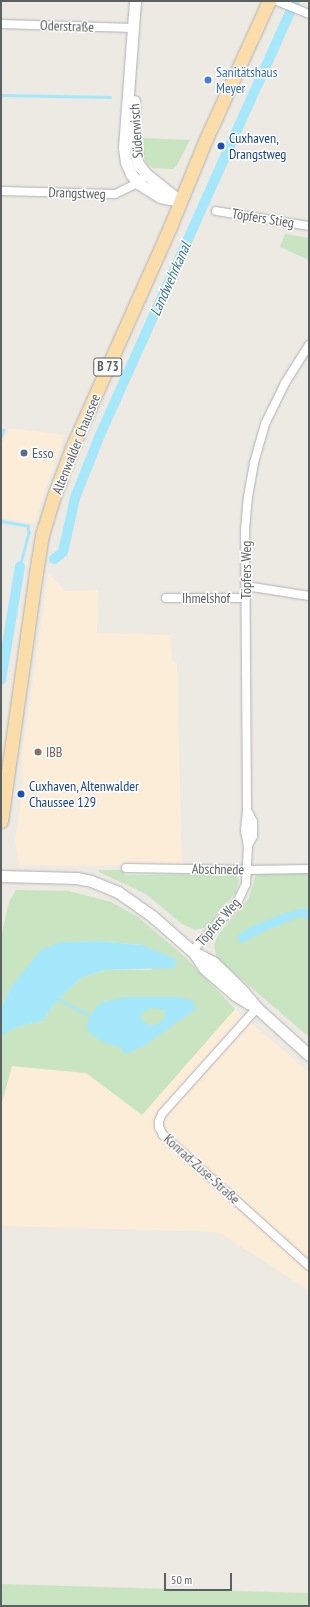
<!DOCTYPE html>
<meta charset="utf-8">
<style>
body{margin:0}
#map{position:relative;width:310px;height:1607px;overflow:hidden;background:#ede9e3;font-family:"PT Sans Narrow",sans-serif}
div>[style]{position:absolute}
[style*='--x']{left:calc(var(--x)*1px);top:calc(var(--y)*1px);width:calc(var(--w)*1px);rotate:calc(var(--a)*1deg)}
.commercial>*{inset:0;background:#fcedd9}
.green>*{inset:0;background:#c8e4c0}
.water>*{inset:0;background:#a5e7fb}
.stream>*{height:2.5px;margin:-1.25px;padding:0 1.25px;transform-origin:1.25px;border-radius:1.25px;background:#a5e7fb}
.canal>*{height:10px;margin:-5px;padding:0 5px;transform-origin:5px;border-radius:5px;background:#a5e7fb}
.roads{filter:drop-shadow(0 0 1px #aeb2b5) drop-shadow(0 0 1px #aeb2b5)}
.minor>*{height:8px;margin:-4px;padding:0 4px;transform-origin:4px;border-radius:4px;background:#fff}
.tertiary>*{height:11px;margin:-5.5px;padding:0 5.5px;transform-origin:5.5px;border-radius:5.5px;background:#fff}
.primary>*{height:13px;margin:-6.5px;padding:0 6.5px;transform-origin:6.5px;border-radius:6.5px;background:#fbddaa}
.dots>*{width:11px;height:11px;translate:-50% -50%;box-sizing:border-box;border:2px solid #fff;border-radius:50%}
span{translate:-50% -50%;white-space:nowrap;text-align:center;line-height:1.15;-webkit-text-stroke:3px #fff;paint-order:stroke}
.shield-label span{padding:1px 3px;background:#fff;border:1px solid;border-radius:3px;-webkit-text-stroke-width:0}
.shield-label{font-size:13px;color:#5b6063;font-weight:700}
.street-label{font-size:14px;color:#5b6063}
.shop-label{font-size:14px;color:#366cbe}
.left{translate:0 -50%;text-align:left}
.transit-label{font-size:14px;color:#164399}
.service-label{font-size:14px;color:#4e5e75}
.education-label{font-size:14px;color:#785e54}
.water-label{font-size:15px;color:#3b7892;font-style:italic}
.frame{position:absolute;inset:0;border:2px solid #5b6063;pointer-events:none}
.scale{position:absolute;left:164px;top:1573px;width:68px;height:18px;box-sizing:border-box;border:2px solid #5b6063;border-top:0;padding-left:5px;font-size:12px;line-height:14px;white-space:nowrap;color:#5b6063;-webkit-text-stroke:3px #fff;paint-order:stroke}
</style>
<div id="map">
<div class="commercial">
<div style="clip-path:polygon(9px 428px,65px 435px,43px 496px,35px 524px,1px 518px,1px 446px)"></div>
<div style="clip-path:polygon(48px 574px,62px 587px,63px 591px,98px 590px,97px 633px,170px 635px,172px 660px,177px 663px,182px 865px,61px 866px,19px 865px,15px 840px,23px 785px,22px 755px)"></div>
<div style="clip-path:polygon(235px 1009px,309px 1072px,309px 1290px,218px 1232px,1px 1226px,1px 1106px,12px 1066px,86px 1073px,142px 1115px)"></div>
</div>
<div class="green">
<div style="clip-path:polygon(142px 138px,190px 140px,177px 165px,173px 169px,153px 168px,147px 164px,142px 151px)"></div>
<div style="clip-path:polygon(285px 234px,309px 238px,309px 260px,280px 247px)"></div>
<div style="clip-path:polygon(99px 870px,124px 870px,125px 875px,232px 874px,237px 876px,239px 880px,236px 892px,208px 927px,195px 930px,182px 924px,146px 894px,99px 872px)"></div>
<div style="clip-path:polygon(309px 872px,309px 1037px,219px 960px,216px 955px,214px 944px,219px 934px,249px 898px,256px 874px)"></div>
<div style="clip-path:polygon(16px 890px,69px 891px,111px 902px,138px 917px,184px 956px,235px 1009px,142px 1115px,86px 1073px,12px 1066px,1px 1106px,1px 1035px,20px 1026px,43px 1021px,55px 1003px,81px 978px,105px 970px,152px 970px,143px 945px,95px 941px,62px 942px,11px 987px,1px 1009px,1px 937px,9px 902px)"></div>
<div style="clip-path:polygon(1px 1584px,309px 1593px,309px 1606px,1px 1606px)"></div>
</div>
<div class="water">
<div style="clip-path:polygon(301px 909px,309px 909px,309px 922px,302px 916px,265px 931px,240px 944px,237px 936px,245px 930px,282px 914px)"></div>
<div style="clip-path:polygon(95px 941px,143px 945px,177px 960px,174px 968px,105px 970px,81px 978px,55px 1003px,43px 1021px,20px 1026px,2px 1035px,1px 1037px,1px 1009px,11px 987px,42px 949px,62px 942px)"></div>
<div style="clip-path:polygon(evenodd,125px 997px,177px 997px,193px 1001px,196px 1009px,144px 1046px,125px 1054px,121px 1048px,101px 1041px,87px 1030px,88px 1020px,100px 1003px,125px 997px,150px 1008px,165px 1010px,165px 1017px,159px 1024px,150px 1026px,141px 1020px,142px 1013px,150px 1008px)"></div>
</div>
<div class="stream">
<div style="--x:1;--y:95;--w:109;--a:1.1"></div>
<div style="--x:1;--y:430;--w:3;--a:0"></div>
<div style="--x:4;--y:430;--w:8;--a:113"></div>
<div style="--x:1;--y:521;--w:27;--a:10"></div>
<div style="--x:28;--y:526;--w:7;--a:82"></div>
<div style="--x:29;--y:533;--w:35;--a:105"></div>
<div style="--x:58;--y:999;--w:37;--a:27"></div>
</div>
<div class="canal">
<div style="--x:54;--y:559;--w:11;--a:-38"></div>
<div style="--x:63;--y:552;--w:55;--a:-77.5"></div>
<div style="--x:75;--y:498;--w:68;--a:-68.4"></div>
<div style="--x:100;--y:435;--w:476;--a:-65.8"></div>
<div style="--x:1;--y:680;--w:115;--a:-80.5"></div>
</div>
<div class="roads">
<div class="minor">
<div style="--x:277;--y:1;--w:35;--a:22"></div>
<div style="--x:1;--y:24;--w:133;--a:1.7"></div>
<div style="--x:1;--y:191;--w:114;--a:1.5"></div>
<div style="--x:115;--y:194;--w:25;--a:-26"></div>
<div style="--x:138;--y:183;--w:12;--a:-48"></div>
<div style="--x:216;--y:211;--w:94;--a:9.2"></div>
<div style="--x:246;--y:586;--w:64;--a:9"></div>
<div style="--x:166;--y:598;--w:80;--a:0"></div>
<div style="--x:247;--y:810;--w:13;--a:63"></div>
<div style="--x:253;--y:822;--w:14;--a:90"></div>
<div style="--x:253;--y:836;--w:11;--a:117"></div>
<div style="--x:126;--y:868;--w:122;--a:0.9"></div>
<div style="--x:248;--y:870;--w:61;--a:-0.9"></div>
<div style="--x:192;--y:951;--w:66;--a:-46.8"></div>
<div style="--x:237;--y:903;--w:21;--a:-65"></div>
<div style="--x:246;--y:884;--w:38;--a:-87"></div>
<div style="--x:248;--y:846;--w:16;--a:-101"></div>
<div style="--x:245;--y:830;--w:20;--a:-84"></div>
<div style="--x:247;--y:810;--w:280;--a:-90.4"></div>
<div style="--x:245;--y:530;--w:33;--a:-85"></div>
<div style="--x:248;--y:497;--w:35;--a:-80"></div>
<div style="--x:254;--y:463;--w:41;--a:-74.2"></div>
<div style="--x:265;--y:424;--w:46;--a:-64"></div>
<div style="--x:285;--y:383;--w:45;--a:-57.7"></div>
<div style="--x:257;--y:1008;--w:142;--a:131.9"></div>
<div style="--x:162;--y:1114;--w:8;--a:113"></div>
<div style="--x:159;--y:1121;--w:6;--a:90"></div>
<div style="--x:159;--y:1127;--w:9;--a:63"></div>
<div style="--x:163;--y:1135;--w:196;--a:41.9"></div>
</div>
<div class="tertiary">
<div style="--x:135;--y:1;--w:147;--a:94.3"></div>
<div style="--x:124;--y:148;--w:14;--a:82"></div>
<div style="--x:126;--y:162;--w:13;--a:67"></div>
<div style="--x:131;--y:174;--w:11;--a:52"></div>
<div style="--x:138;--y:183;--w:26;--a:32"></div>
<div style="--x:160;--y:197;--w:20;--a:11"></div>
<div style="--x:134;--y:101;--w:39;--a:90"></div>
<div style="--x:134;--y:140;--w:24;--a:81"></div>
<div style="--x:138;--y:164;--w:13;--a:51"></div>
<div style="--x:146;--y:174;--w:43;--a:38.5"></div>
<div style="--x:1;--y:876;--w:76;--a:1.5"></div>
<div style="--x:77;--y:878;--w:14;--a:12"></div>
<div style="--x:91;--y:881;--w:29;--a:22"></div>
<div style="--x:118;--y:892;--w:42;--a:35.2"></div>
<div style="--x:152;--y:916;--w:53;--a:41.2"></div>
<div style="--x:192;--y:951;--w:24;--a:28"></div>
<div style="--x:213;--y:962;--w:39;--a:44"></div>
<div style="--x:241;--y:989;--w:25;--a:50"></div>
<div style="--x:257;--y:1008;--w:70;--a:42.1"></div>
<div style="--x:194;--y:953;--w:18;--a:56"></div>
<div style="--x:204;--y:968;--w:41;--a:41.1"></div>
<div style="--x:235;--y:995;--w:17;--a:31"></div>
</div>
<div class="primary">
<div style="--x:1;--y:821;--w:250;--a:-82"></div>
<div style="--x:36;--y:573;--w:38;--a:-81"></div>
<div style="--x:42;--y:535;--w:41;--a:-72.9"></div>
<div style="--x:54;--y:496;--w:54;--a:-69.6"></div>
<div style="--x:73;--y:445;--w:239;--a:-66"></div>
<div style="--x:170;--y:227;--w:95;--a:-67.8"></div>
<div style="--x:206;--y:139;--w:152;--a:-65.5"></div>
</div>
</div>
<div class="dots">
<div style="left:208px;top:80px;background:#3f7fe0"></div>
<div style="left:221px;top:146px;background:#1a4fb4"></div>
<div style="left:24px;top:453px;background:#5c6f8a"></div>
<div style="left:38px;top:752px;background:#8d6e63"></div>
<div style="left:21px;top:794px;background:#1a4fb4"></div>
</div>
<div class="shield-label">
<span style="left:108px;top:367px">B 73</span>
</div>
<div class="street-label">
<span style="left:67px;top:26px;rotate:2deg">Oderstraße</span>
<span style="left:136px;top:131px;rotate:-94deg">Süderwisch</span>
<span style="left:77px;top:193px;rotate:2deg">Drangstweg</span>
<span style="left:263px;top:218px;rotate:9deg">Töpfers Stieg</span>
<span style="left:76px;top:444px;rotate:-68deg">Altenwalder Chaussee</span>
<span style="left:246px;top:570px;rotate:-90deg">Töpfers Weg</span>
<span style="left:206px;top:598px">Ihmelshof</span>
<span style="left:218px;top:869px;rotate:1deg">Abschnede</span>
<span style="left:218px;top:922px;rotate:-49deg">Töpfers Weg</span>
<span style="left:202px;top:1169px;rotate:42deg">Konrad-Zuse-Straße</span>
</div>
<div class="shop-label">
<span class="left" style="left:216px;top:80px">Sanitätshaus<br>Meyer</span>
</div>
<div class="transit-label">
<span class="left" style="left:229px;top:146px">Cuxhaven,<br>Drangstweg</span>
<span class="left" style="left:29px;top:794px">Cuxhaven, Altenwalder<br>Chaussee 129</span>
</div>
<div class="service-label">
<span class="left" style="left:32px;top:453px">Esso</span>
</div>
<div class="education-label">
<span class="left" style="left:46px;top:752px">IBB</span>
</div>
<div class="water-label">
<span style="left:170px;top:279px;rotate:-66deg">Landwehrkanal</span>
</div>
<div class="frame"></div>
<div class="scale">50 m</div>
</div>
